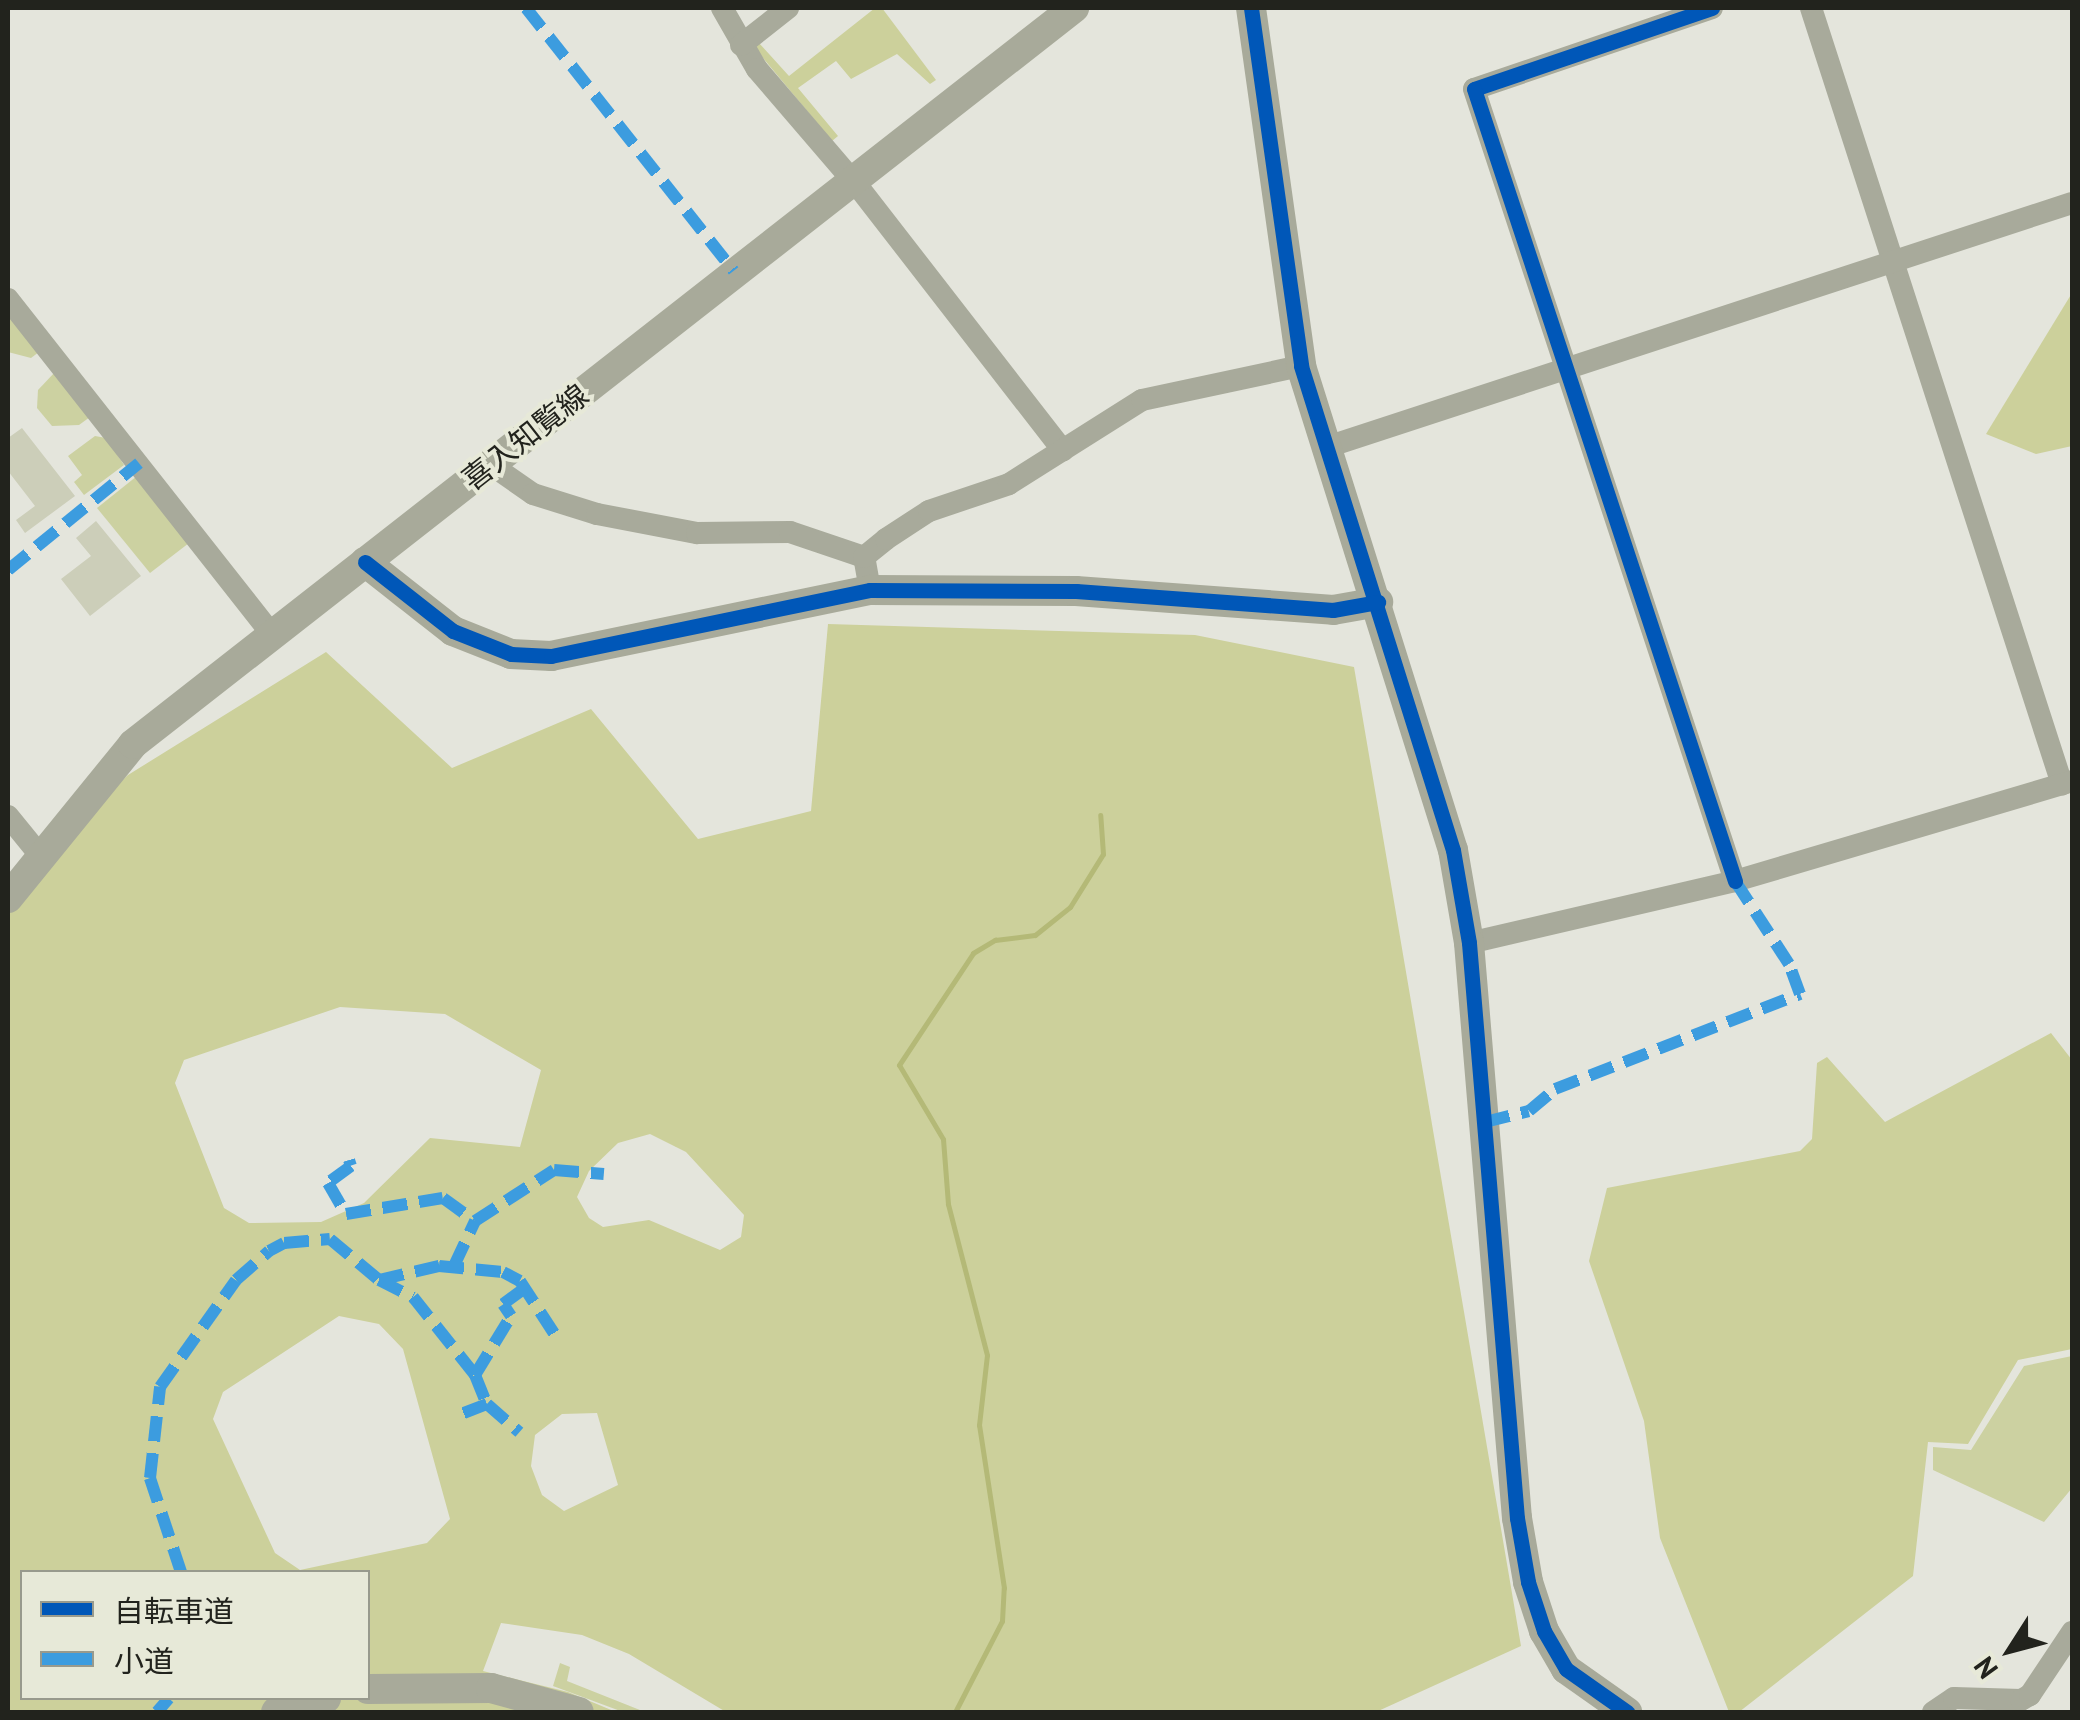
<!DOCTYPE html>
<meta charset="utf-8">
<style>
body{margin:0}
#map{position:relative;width:2080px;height:1720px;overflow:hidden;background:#e4e5dc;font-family:"PT Sans","Noto Sans JP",sans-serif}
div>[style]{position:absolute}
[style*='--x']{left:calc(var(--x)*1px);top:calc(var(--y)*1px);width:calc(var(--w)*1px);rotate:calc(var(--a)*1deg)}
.green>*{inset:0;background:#ccd1a1}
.forest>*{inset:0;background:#ccd09b}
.stream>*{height:5px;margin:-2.5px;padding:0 2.5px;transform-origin:2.5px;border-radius:2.5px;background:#b4b977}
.building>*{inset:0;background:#ccceb9}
.street>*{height:22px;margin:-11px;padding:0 11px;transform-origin:11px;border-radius:11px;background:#a8aa9b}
.secondary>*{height:30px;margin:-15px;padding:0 15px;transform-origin:15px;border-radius:15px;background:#a8aa9a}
.quiet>*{height:12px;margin-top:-6px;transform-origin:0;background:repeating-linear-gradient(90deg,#3c9cdf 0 25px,transparent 0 37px)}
.cycleway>*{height:15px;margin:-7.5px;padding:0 7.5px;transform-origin:7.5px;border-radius:7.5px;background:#0057b8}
span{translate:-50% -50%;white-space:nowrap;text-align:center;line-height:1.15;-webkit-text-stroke:8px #e7e9d8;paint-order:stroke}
.street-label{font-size:30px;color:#22231d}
.frame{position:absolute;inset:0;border:10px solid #22231d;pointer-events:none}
.legend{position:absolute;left:20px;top:1570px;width:350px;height:130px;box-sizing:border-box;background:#e7e9d8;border:2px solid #989a8d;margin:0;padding:12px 18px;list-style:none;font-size:30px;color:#22231d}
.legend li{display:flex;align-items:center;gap:20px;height:50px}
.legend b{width:50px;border:2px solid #989a8d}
.north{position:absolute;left:1960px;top:1600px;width:100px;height:100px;-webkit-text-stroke:8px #e7e9d8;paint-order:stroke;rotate:234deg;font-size:28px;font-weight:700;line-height:40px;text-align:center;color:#22231d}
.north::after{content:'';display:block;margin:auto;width:35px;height:45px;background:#22231d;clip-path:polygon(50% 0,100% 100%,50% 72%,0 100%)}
</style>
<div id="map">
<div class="green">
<div style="clip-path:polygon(8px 312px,39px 352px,31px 358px,8px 352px)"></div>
<div style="clip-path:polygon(55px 372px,90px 417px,79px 425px,52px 426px,37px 408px,38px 390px)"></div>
<div style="clip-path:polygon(95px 436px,106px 438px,124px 465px,84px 495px,74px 482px,82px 475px,68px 456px)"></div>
<div style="clip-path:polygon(137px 476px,189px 543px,150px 573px,97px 508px)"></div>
<div style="clip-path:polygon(2072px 1356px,2072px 1488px,2044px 1522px,1933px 1470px,1933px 1447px,1971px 1450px,2024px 1366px)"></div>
<div style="clip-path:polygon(560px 1663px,570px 1667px,567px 1681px,645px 1712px,623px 1712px,553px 1686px)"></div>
</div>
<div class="forest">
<div style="clip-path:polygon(875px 8px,882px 8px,936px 80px,930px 84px,897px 54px,851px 79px,836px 61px,798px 88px,838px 136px,832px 141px,754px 47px,759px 43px,789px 76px)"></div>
<div style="clip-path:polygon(2072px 293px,2072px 446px,2036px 454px,1986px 434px)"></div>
<div style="clip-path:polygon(evenodd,828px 624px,1195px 635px,1354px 667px,1521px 1646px,1376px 1712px,726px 1712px,629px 1654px,582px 1635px,501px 1623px,483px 1671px,568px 1692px,616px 1712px,8px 1712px,8px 887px,128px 775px,326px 652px,452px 768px,591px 709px,698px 839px,811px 811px,828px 624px,340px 1007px,445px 1014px,541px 1070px,520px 1147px,430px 1138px,364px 1203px,321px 1222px,249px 1223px,224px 1208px,175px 1083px,184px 1060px,340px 1007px,828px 624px,650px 1134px,686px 1152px,744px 1215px,741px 1237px,720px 1250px,649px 1220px,603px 1227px,589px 1218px,577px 1197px,589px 1171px,618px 1143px,650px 1134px,828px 624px,339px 1316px,379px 1324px,403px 1349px,450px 1519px,427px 1543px,300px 1570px,275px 1553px,213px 1419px,223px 1392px,339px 1316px,828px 624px,597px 1413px,618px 1485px,564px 1511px,542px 1495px,531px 1466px,535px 1435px,562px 1414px,597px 1413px,828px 624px,22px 1572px,368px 1572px,368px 1698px,22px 1698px,22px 1572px)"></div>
<div style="clip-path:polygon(2051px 1033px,2072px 1060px,2072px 1349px,2018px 1360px,1968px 1444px,1928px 1442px,1913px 1576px,1739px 1712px,1729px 1712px,1660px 1538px,1644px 1421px,1589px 1261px,1607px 1188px,1800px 1151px,1812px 1139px,1817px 1063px,1827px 1057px,1885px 1122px)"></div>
</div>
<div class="stream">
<div style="--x:955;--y:1712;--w:102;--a:-62.7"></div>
<div style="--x:1002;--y:1621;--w:33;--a:-87"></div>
<div style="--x:1004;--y:1588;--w:165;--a:-98.7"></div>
<div style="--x:979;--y:1425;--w:70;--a:-83.5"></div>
<div style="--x:987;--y:1355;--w:156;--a:-104.5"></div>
<div style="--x:948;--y:1204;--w:65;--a:-94.4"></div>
<div style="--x:943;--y:1139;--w:86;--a:-120.7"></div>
<div style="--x:899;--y:1065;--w:134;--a:-56.5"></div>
<div style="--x:973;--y:953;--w:26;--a:-31"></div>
<div style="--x:995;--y:940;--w:40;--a:-7.1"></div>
<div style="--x:1035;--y:935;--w:45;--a:-38.7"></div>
<div style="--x:1070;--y:907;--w:62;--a:-58.1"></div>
<div style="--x:1103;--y:854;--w:39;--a:-94"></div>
</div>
<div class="building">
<div style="clip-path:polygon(22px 428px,75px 496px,25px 533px,16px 520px,35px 506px,8px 471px,8px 438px)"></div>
<div style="clip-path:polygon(96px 521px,141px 576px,90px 616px,61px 579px,91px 556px,76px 538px)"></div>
</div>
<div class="street">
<div style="--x:722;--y:8;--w:70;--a:60.2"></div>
<div style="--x:757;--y:69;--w:158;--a:49.4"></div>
<div style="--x:860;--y:189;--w:331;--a:52.2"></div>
<div style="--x:1712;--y:8;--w:251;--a:161.2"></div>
<div style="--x:1474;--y:89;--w:834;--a:71.76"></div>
<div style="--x:1811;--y:8;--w:816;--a:72.08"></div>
<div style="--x:741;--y:45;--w:60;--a:-38.2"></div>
<div style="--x:8;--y:299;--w:427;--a:51.8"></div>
<div style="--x:1324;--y:448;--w:787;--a:-18.14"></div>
<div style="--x:490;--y:464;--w:52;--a:34.9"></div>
<div style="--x:533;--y:494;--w:67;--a:17.4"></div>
<div style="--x:597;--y:514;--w:102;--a:10.8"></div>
<div style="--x:697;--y:533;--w:93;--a:-0.6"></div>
<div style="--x:790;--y:532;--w:78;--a:18.7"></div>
<div style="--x:870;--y:590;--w:34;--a:-100"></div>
<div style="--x:864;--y:557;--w:28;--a:-39"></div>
<div style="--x:886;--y:539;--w:51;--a:-33.1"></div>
<div style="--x:929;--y:511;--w:84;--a:-18.6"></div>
<div style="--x:1009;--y:484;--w:157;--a:-32.3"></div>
<div style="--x:1142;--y:400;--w:163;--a:-12.1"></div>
<div style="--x:8;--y:816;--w:49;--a:50.8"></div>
<div style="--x:1469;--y:943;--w:273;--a:-13.1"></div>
<div style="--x:1735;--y:881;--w:352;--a:-16.5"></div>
<div style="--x:1933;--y:1712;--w:25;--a:-34"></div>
<div style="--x:1954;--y:1698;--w:67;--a:1.7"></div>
<div style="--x:2021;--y:1700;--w:10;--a:-29"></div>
<div style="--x:2030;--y:1695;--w:76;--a:-56.3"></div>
</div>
<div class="secondary">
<div style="--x:1251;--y:8;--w:361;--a:82"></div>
<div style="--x:1301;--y:366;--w:507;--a:72.57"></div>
<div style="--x:1453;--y:850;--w:94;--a:80.2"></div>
<div style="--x:1469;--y:943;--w:577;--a:85.23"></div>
<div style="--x:1517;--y:1518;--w:65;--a:80.2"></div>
<div style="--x:1528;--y:1582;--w:52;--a:71.9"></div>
<div style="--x:1544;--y:1631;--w:44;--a:59.9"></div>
<div style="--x:1566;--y:1669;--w:75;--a:35.2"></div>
<div style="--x:365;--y:562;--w:112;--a:38.1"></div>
<div style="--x:453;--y:631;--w:62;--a:21.6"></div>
<div style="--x:511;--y:654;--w:40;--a:2.9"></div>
<div style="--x:551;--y:656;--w:326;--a:-11.7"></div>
<div style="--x:870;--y:590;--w:206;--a:0.3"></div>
<div style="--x:1076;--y:591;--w:258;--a:4.2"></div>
<div style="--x:1333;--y:610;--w:46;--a:-10.1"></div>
<div style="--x:8;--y:898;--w:198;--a:-50.9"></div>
<div style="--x:133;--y:744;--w:1195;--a:-38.03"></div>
<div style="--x:368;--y:1689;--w:123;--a:-0.5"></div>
<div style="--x:491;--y:1688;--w:91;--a:15.3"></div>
<div style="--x:276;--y:1712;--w:52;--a:-15.6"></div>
</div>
<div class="quiet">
<div style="--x:526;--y:8;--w:335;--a:51.7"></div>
<div style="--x:8;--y:570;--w:169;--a:-39.2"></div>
<div style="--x:1485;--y:1122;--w:45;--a:-14"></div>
<div style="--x:1529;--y:1111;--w:34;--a:-40"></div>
<div style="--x:1555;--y:1089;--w:263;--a:-21.2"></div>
<div style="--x:1800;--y:994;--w:32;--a:-110"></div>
<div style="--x:1789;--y:964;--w:99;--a:-123"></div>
<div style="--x:349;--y:1160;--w:6;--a:72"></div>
<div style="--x:351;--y:1166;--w:29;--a:144"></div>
<div style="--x:328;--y:1183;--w:36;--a:60"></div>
<div style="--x:346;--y:1214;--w:98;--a:-9.4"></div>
<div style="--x:443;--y:1198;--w:39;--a:36"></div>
<div style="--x:454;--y:1266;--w:50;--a:-65"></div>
<div style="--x:475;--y:1221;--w:94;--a:-32.8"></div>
<div style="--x:554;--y:1170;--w:50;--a:4.6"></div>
<div style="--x:379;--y:1280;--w:62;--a:-13.1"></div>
<div style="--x:439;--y:1266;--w:64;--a:5.4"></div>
<div style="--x:503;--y:1272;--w:19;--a:28"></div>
<div style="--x:520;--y:1281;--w:72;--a:57"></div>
<div style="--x:475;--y:1375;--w:69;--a:-58.6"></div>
<div style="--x:511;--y:1316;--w:14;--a:-124"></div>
<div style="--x:503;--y:1304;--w:27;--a:-36"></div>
<div style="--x:487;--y:1404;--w:43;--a:41.2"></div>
<div style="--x:181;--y:1572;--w:99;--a:-108.3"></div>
<div style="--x:150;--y:1478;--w:92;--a:-83.7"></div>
<div style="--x:160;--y:1387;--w:131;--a:-54.6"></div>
<div style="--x:236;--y:1280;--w:44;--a:-41.3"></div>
<div style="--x:269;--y:1251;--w:17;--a:-28"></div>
<div style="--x:284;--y:1243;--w:46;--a:-5"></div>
<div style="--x:330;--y:1239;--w:64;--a:39.9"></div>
<div style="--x:379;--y:1280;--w:38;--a:27"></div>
<div style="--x:413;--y:1297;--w:100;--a:51.5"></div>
<div style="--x:475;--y:1375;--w:31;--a:68"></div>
<div style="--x:487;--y:1404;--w:26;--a:159"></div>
<div style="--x:157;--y:1712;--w:18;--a:-49"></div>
</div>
<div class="cycleway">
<div style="--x:1251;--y:8;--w:361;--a:82"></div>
<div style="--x:1301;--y:366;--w:507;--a:72.57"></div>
<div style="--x:1453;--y:850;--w:94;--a:80.2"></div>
<div style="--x:1469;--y:943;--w:577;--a:85.23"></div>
<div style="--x:1517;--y:1518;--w:65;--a:80.2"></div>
<div style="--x:1528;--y:1582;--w:52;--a:71.9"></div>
<div style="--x:1544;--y:1631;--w:44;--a:59.9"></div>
<div style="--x:1566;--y:1669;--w:75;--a:35.2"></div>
<div style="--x:1712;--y:8;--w:251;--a:161.2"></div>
<div style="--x:1474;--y:89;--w:834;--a:71.76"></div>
<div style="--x:365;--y:562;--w:112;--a:38.1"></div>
<div style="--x:453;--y:631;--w:62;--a:21.6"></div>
<div style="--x:511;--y:654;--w:40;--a:2.9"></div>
<div style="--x:551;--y:656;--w:326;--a:-11.7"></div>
<div style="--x:870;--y:590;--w:206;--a:0.3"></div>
<div style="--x:1076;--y:591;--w:258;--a:4.2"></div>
<div style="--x:1333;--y:610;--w:46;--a:-10.1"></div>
</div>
<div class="street-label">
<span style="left:525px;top:437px;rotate:-38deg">喜入知覧線</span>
</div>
<div class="frame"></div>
<ul class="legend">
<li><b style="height:12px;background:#0057b8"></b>自転車道</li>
<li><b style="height:12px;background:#3c9cdf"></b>小道</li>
</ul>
<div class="north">N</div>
</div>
